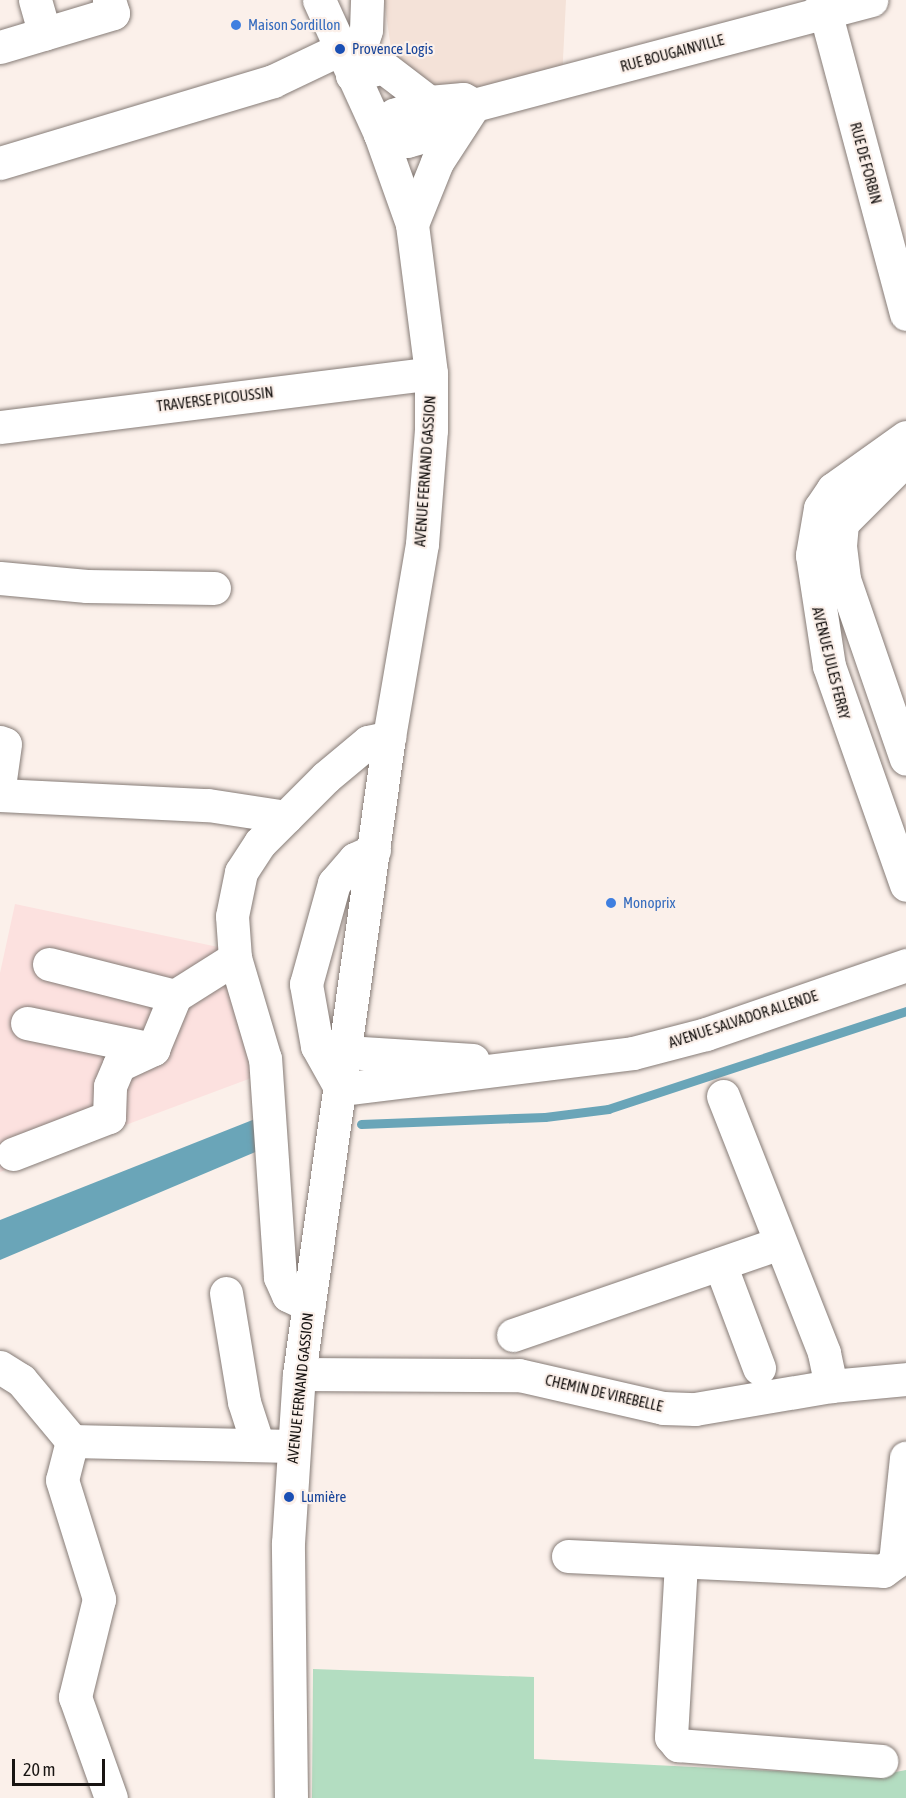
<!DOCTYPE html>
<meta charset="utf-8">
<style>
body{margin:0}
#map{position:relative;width:906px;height:1798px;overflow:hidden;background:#fbf0ea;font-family:"Asap Condensed",sans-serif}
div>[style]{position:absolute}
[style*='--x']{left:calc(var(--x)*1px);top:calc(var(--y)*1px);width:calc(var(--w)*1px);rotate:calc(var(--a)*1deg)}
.built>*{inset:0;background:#f4e2d8}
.industrial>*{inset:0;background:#fce1df}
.green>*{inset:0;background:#b3ddc1}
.water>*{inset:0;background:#6aa5b8}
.stream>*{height:9px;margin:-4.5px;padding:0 4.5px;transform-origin:4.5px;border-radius:4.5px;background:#6aa5b8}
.roads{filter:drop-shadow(0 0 2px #867c77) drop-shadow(0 0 2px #867c77)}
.minor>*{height:33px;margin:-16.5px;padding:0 16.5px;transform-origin:16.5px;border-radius:16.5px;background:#fff}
.dots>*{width:16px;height:16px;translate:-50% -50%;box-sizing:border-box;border:3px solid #fbf0ea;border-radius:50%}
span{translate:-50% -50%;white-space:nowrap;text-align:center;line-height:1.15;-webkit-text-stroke:4.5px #fbf0ea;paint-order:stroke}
.shop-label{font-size:15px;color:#366cbe}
.left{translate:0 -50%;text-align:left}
.transit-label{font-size:15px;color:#164399}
.street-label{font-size:15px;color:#181412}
.scale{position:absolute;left:12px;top:1759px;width:93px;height:27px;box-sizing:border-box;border:3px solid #181412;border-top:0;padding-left:8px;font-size:18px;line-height:21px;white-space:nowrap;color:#181412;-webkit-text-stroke:4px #fbf0ea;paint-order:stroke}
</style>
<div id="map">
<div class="built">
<div style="clip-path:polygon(384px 0,566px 0,562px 79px,399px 104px)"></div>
</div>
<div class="industrial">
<div style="clip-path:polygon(15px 904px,218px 947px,254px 1077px,0 1172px,0 973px)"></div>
</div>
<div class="green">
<div style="clip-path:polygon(313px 1669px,534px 1677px,534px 1759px,875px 1776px,906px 1770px,906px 1798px,312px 1798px)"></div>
</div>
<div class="water">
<div style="clip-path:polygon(255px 1119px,260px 1150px,0 1260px,0 1220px)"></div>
</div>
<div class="stream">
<div style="--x:361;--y:1124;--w:184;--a:-2.2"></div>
<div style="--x:545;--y:1117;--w:64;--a:-7.2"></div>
<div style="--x:608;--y:1109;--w:314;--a:-18.2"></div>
</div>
<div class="roads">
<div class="minor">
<div style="--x:35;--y:0;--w:35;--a:74"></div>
<div style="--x:822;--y:0;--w:325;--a:75"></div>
<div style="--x:0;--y:47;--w:118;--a:-16.7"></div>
<div style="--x:113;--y:13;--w:14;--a:-107"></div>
<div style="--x:352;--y:75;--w:32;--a:-14"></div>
<div style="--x:383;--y:67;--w:58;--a:37.3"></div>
<div style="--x:352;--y:75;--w:47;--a:-72.7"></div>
<div style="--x:366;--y:30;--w:30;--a:-88"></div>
<div style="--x:460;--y:126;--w:55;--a:164.2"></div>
<div style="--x:407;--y:141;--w:28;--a:-165"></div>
<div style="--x:380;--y:134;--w:24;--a:-54"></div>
<div style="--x:394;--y:115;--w:37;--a:-20"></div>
<div style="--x:429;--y:102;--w:34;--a:-5"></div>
<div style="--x:463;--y:99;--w:13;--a:29"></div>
<div style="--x:0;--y:163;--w:285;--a:-16.7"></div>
<div style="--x:273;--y:81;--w:74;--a:-25.5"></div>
<div style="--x:412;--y:224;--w:67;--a:-68"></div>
<div style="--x:437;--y:162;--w:68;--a:-57"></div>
<div style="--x:474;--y:105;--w:411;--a:-14.8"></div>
<div style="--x:0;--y:427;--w:434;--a:-7.1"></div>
<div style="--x:906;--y:437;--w:90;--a:144.5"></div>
<div style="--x:833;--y:489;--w:23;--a:124"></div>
<div style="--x:820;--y:508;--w:48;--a:99.7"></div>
<div style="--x:812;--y:555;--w:112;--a:81.3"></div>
<div style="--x:829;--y:666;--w:232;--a:70.6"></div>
<div style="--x:899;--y:466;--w:81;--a:135"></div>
<div style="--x:842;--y:523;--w:23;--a:95"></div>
<div style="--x:840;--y:546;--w:33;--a:83"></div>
<div style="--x:844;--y:579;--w:190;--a:71"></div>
<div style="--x:0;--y:578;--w:87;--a:5.3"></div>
<div style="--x:87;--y:586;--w:127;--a:0.9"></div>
<div style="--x:0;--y:742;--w:5;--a:22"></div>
<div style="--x:5;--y:744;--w:35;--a:98"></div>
<div style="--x:0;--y:795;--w:208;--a:2.8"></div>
<div style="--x:208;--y:805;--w:79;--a:8.7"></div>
<div style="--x:49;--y:964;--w:130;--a:14.3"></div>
<div style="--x:27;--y:1023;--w:129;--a:11.7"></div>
<div style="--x:346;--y:1052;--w:127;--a:3.6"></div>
<div style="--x:341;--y:1089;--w:294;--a:-7"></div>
<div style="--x:633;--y:1053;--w:75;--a:-14.6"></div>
<div style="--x:706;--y:1034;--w:212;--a:-19"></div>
<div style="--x:341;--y:1089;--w:49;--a:-119.2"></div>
<div style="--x:317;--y:1046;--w:63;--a:-100.1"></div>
<div style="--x:306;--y:984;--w:105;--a:-74.5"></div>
<div style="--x:334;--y:883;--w:32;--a:-49"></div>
<div style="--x:355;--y:859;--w:21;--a:-25"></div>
<div style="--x:723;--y:1096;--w:276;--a:68.5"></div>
<div style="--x:824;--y:1353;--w:34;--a:78"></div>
<div style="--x:13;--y:1154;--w:103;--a:-21.1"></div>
<div style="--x:109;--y:1117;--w:31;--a:-88"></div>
<div style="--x:110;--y:1086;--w:23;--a:-67"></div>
<div style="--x:119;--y:1065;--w:38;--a:-25"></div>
<div style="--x:153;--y:1049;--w:57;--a:-67.5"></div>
<div style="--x:175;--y:996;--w:71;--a:-32.3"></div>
<div style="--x:720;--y:1264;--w:111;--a:69.4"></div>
<div style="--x:226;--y:1293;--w:110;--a:80.6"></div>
<div style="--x:244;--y:1402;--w:45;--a:72"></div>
<div style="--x:309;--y:1305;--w:23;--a:-155"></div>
<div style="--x:288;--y:1295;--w:20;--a:-114"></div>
<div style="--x:280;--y:1277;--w:219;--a:-93.9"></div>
<div style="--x:265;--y:1059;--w:105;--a:-106.5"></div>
<div style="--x:235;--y:958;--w:42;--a:-94.1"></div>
<div style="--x:232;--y:916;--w:45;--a:-78.4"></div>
<div style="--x:241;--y:872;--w:35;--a:-57"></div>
<div style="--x:260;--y:843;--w:93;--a:-45"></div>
<div style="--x:326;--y:777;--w:55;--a:-39.8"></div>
<div style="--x:368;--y:742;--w:22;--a:-13"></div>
<div style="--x:513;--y:1335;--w:280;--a:-19"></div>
<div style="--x:0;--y:1367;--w:25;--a:32"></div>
<div style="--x:21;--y:1380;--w:80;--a:50.1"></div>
<div style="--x:72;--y:1441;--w:220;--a:1.3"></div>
<div style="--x:299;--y:1374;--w:220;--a:0.3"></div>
<div style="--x:519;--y:1375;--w:148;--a:12.9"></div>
<div style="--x:663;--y:1408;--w:32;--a:2"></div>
<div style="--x:695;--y:1409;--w:138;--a:-9.6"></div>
<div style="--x:831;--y:1386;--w:75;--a:-5.3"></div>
<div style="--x:72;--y:1441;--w:40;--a:104.4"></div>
<div style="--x:62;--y:1480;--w:125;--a:72.7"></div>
<div style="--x:99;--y:1599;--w:101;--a:103.8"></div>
<div style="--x:75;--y:1697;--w:107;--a:70.4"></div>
<div style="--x:568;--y:1556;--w:315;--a:2.7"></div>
<div style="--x:883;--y:1571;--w:15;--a:-37"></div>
<div style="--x:895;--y:1562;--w:105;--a:-84"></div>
<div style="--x:681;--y:1563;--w:174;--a:93.3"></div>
<div style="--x:671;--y:1737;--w:11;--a:49"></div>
<div style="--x:678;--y:1745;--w:204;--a:4.5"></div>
<div style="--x:291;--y:1798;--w:255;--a:-90.7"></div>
<div style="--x:288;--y:1543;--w:169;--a:-86.3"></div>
<div style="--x:299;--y:1374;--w:643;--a:-81.96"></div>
<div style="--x:389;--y:737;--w:196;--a:-80.3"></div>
<div style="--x:422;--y:544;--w:114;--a:-85.5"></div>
<div style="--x:431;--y:430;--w:57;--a:-90"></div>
<div style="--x:431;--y:373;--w:150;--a:-97.3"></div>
<div style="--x:412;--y:224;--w:96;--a:-109.6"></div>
<div style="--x:380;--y:134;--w:147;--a:-114.5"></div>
</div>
</div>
<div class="dots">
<div style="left:236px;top:25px;background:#3f7fe0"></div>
<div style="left:340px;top:49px;background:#1a4fb4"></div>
<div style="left:611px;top:903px;background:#3f7fe0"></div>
<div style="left:289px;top:1497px;background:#1a4fb4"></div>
</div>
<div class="shop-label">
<span class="left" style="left:248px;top:25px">Maison Sordillon</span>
<span class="left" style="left:623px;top:903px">Monoprix</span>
</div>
<div class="transit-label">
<span class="left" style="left:352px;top:49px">Provence Logis</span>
<span class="left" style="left:301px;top:1497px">Lumière</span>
</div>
<div class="street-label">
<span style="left:672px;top:53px;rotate:-15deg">RUE BOUGAINVILLE</span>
<span style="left:866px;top:163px;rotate:75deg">RUE DE FORBIN</span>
<span style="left:215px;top:399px;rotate:-7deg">TRAVERSE PICOUSSIN</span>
<span style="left:425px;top:471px;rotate:-86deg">AVENUE FERNAND GASSION</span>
<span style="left:831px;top:663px;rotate:76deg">AVENUE JULES FERRY</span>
<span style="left:743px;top:1019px;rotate:-18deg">AVENUE SALVADOR ALLENDE</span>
<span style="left:300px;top:1388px;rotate:-84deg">AVENUE FERNAND GASSION</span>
<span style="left:604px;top:1393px;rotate:13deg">CHEMIN DE VIREBELLE</span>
</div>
<div class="scale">20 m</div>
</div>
